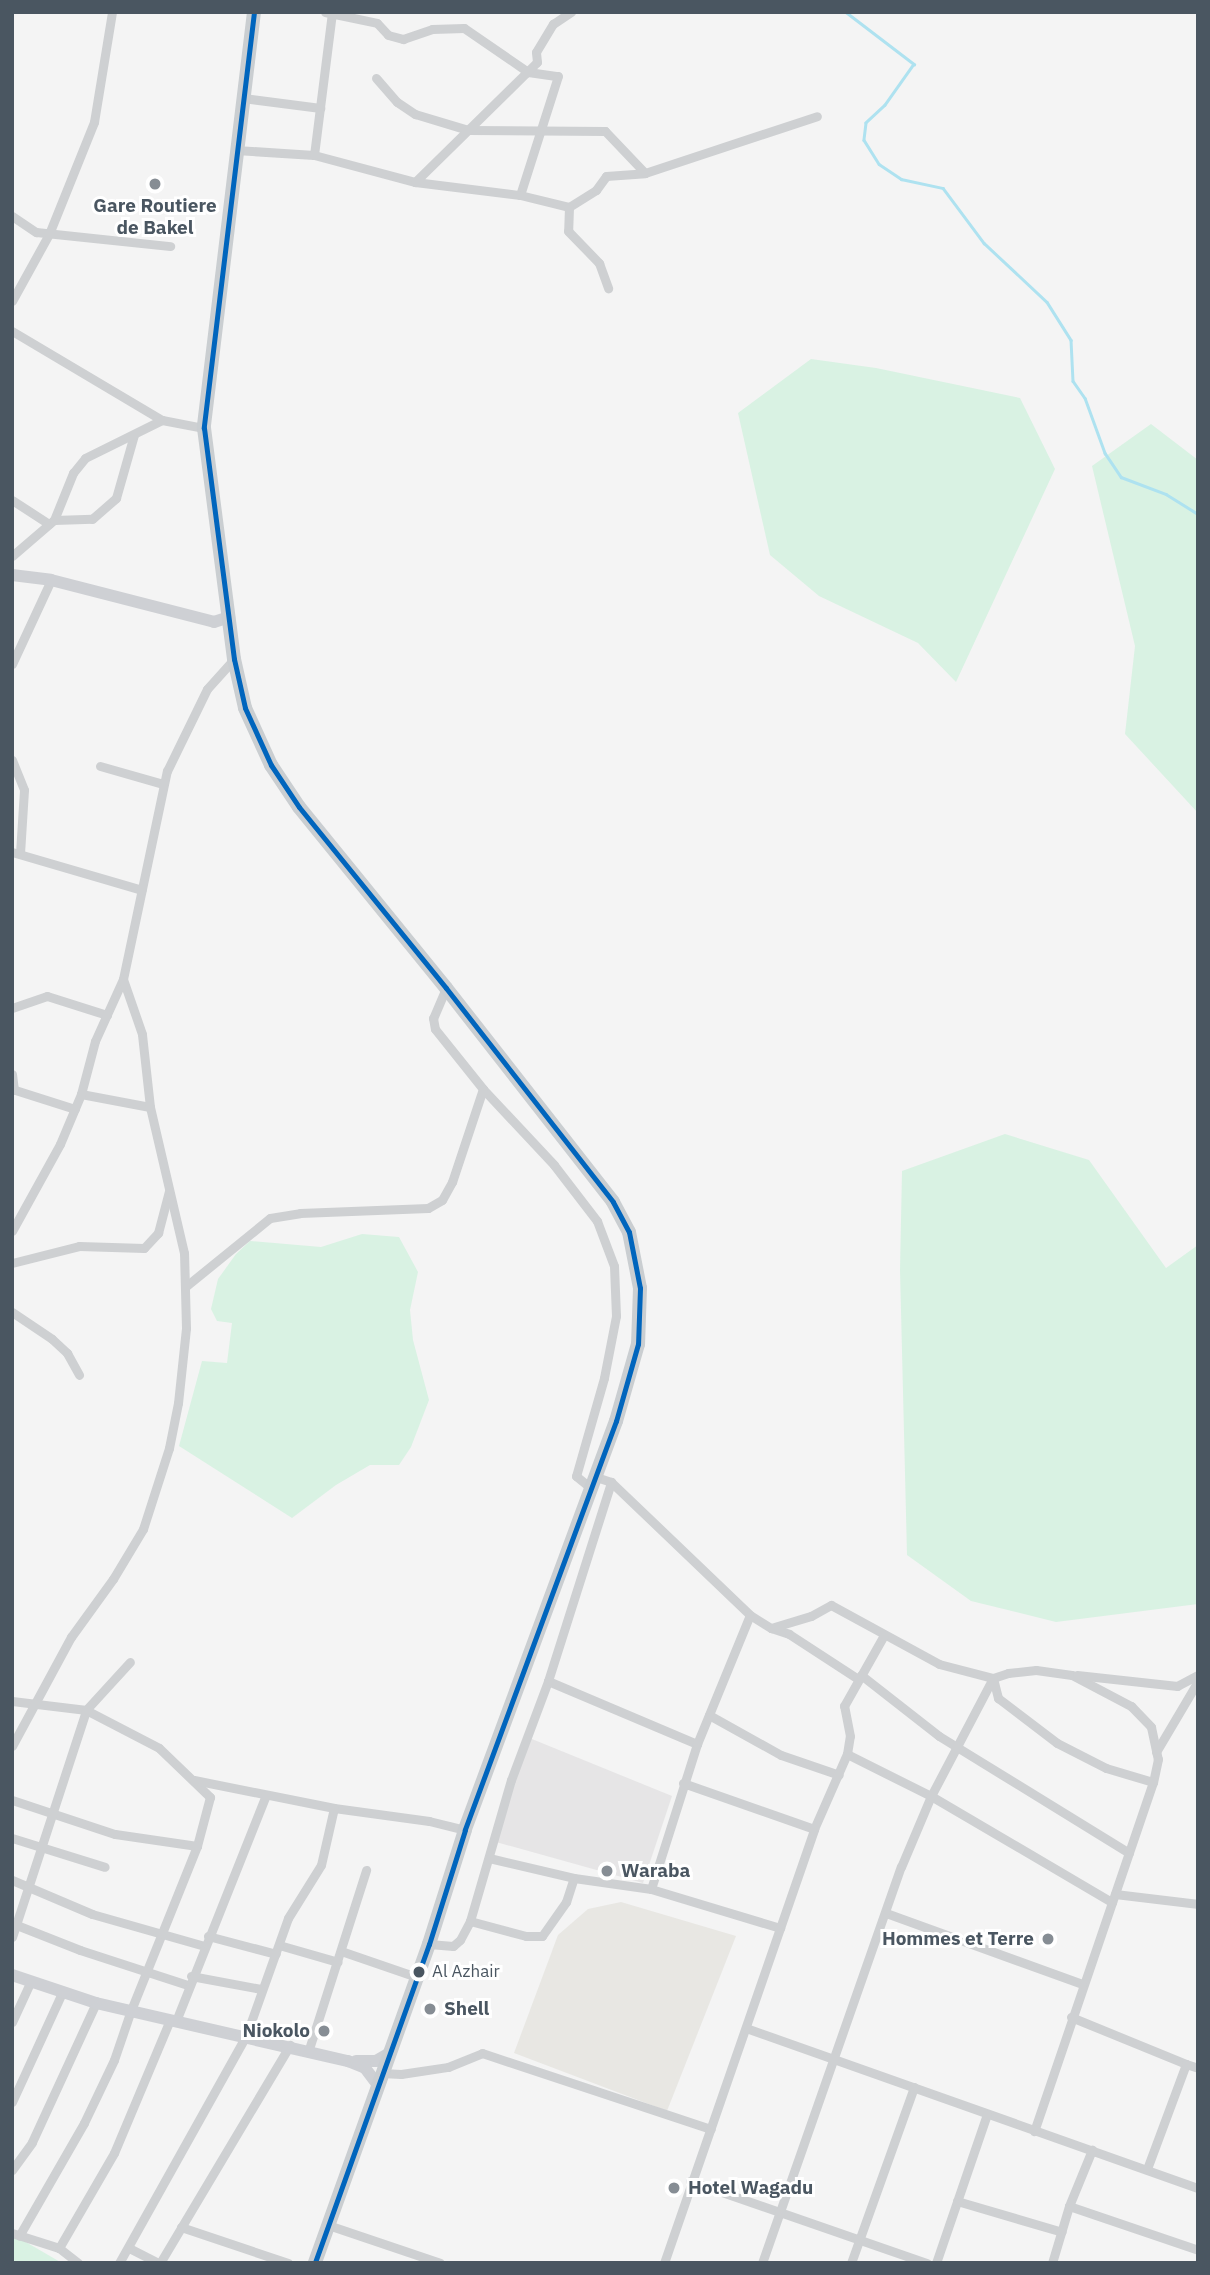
<!DOCTYPE html>
<style>
body{margin:0}
#map{position:relative;width:1210px;height:2275px;overflow:hidden;background:#f4f4f4;font-family:"IBM Plex Sans",sans-serif}
div>[style]{position:absolute}
[style*='--x']{left:calc(var(--x)*1px);top:calc(var(--y)*1px);width:calc(var(--w)*1px);rotate:calc(var(--a)*1deg)}
.commercial>*{inset:0;background:#e8e7e3}
.education>*{inset:0;background:#e6e5e6}
.green>*{inset:0;background:#d9f2e3}
.stream>*{height:2.5px;margin:-1.25px;padding:0 1.25px;transform-origin:1.25px;border-radius:1.25px;background:#aee2f0}
.street>*{height:9px;margin:-4.5px;padding:0 4.5px;transform-origin:4.5px;border-radius:4.5px;background:#ced0d2}
.secondary>*{height:12px;margin:-6px;padding:0 6px;transform-origin:6px;border-radius:6px;background:#ced0d4}
.primary>*{height:14px;margin:-7px;padding:0 7px;transform-origin:7px;border-radius:7px;background:#caced1}
.bus-1>*{height:5px;margin:-2.5px;padding:0 2.5px;transform-origin:2.5px;border-radius:2.5px;background:#0065bd}
.dots>*{width:19px;height:19px;translate:-50% -50%;box-sizing:border-box;border:4px solid #fff;border-radius:50%}
span{translate:-50% -50%;white-space:nowrap;text-align:center;line-height:1.15;-webkit-text-stroke:6px #fff;paint-order:stroke}
.bus-label{font-size:17px;color:#4a5661}
.left{translate:0 -50%;text-align:left}
.poi-label{font-size:19px;color:#4a5661;font-weight:700}
.right{translate:-100% -50%;text-align:right}
.frame{position:absolute;inset:0;border:14px solid #4a5661;pointer-events:none}
</style>
<div id="map">
<div class="commercial">
<div style="clip-path:polygon(621px 1902px,736px 1936px,667px 2111px,514px 2053px,558px 1935px,588px 1909px)"></div>
</div>
<div class="education">
<div style="clip-path:polygon(527px 1737px,672px 1796px,643px 1883px,496px 1842px)"></div>
</div>
<div class="green">
<div style="clip-path:polygon(811px 359px,876px 368px,1020px 398px,1055px 469px,956px 682px,918px 643px,819px 596px,770px 555px,738px 413px)"></div>
<div style="clip-path:polygon(1151px 424px,1198px 460px,1198px 813px,1125px 734px,1135px 646px,1092px 466px)"></div>
<div style="clip-path:polygon(1005px 1134px,1089px 1160px,1166px 1268px,1198px 1245px,1198px 1604px,1056px 1622px,971px 1601px,907px 1555px,900px 1270px,902px 1171px)"></div>
<div style="clip-path:polygon(362px 1234px,399px 1237px,418px 1272px,410px 1310px,413px 1340px,429px 1400px,411px 1447px,399px 1465px,370px 1465px,336px 1485px,292px 1518px,179px 1446px,202px 1361px,227px 1363px,232px 1323px,217px 1321px,211px 1309px,218px 1279px,236px 1254px,250px 1241px,321px 1247px)"></div>
<div style="clip-path:polygon(12px 2234px,62px 2263px,12px 2263px)"></div>
</div>
<div class="stream">
<div style="--x:846;--y:12;--w:86;--a:37.4"></div>
<div style="--x:914;--y:64;--w:50;--a:125.3"></div>
<div style="--x:885;--y:105;--w:26;--a:137"></div>
<div style="--x:866;--y:123;--w:17;--a:97"></div>
<div style="--x:864;--y:140;--w:28;--a:58"></div>
<div style="--x:879;--y:164;--w:27;--a:34"></div>
<div style="--x:901;--y:179;--w:43;--a:12.1"></div>
<div style="--x:943;--y:188;--w:69;--a:53.3"></div>
<div style="--x:984;--y:243;--w:86;--a:43.1"></div>
<div style="--x:1047;--y:302;--w:45;--a:57.7"></div>
<div style="--x:1071;--y:340;--w:41;--a:87.2"></div>
<div style="--x:1073;--y:381;--w:21;--a:55"></div>
<div style="--x:1085;--y:398;--w:59;--a:70"></div>
<div style="--x:1105;--y:453;--w:29;--a:56"></div>
<div style="--x:1121;--y:477;--w:48;--a:20.7"></div>
<div style="--x:1166;--y:494;--w:38;--a:32"></div>
</div>
<div class="street">
<div style="--x:325;--y:12;--w:53;--a:11.9"></div>
<div style="--x:377;--y:23;--w:16;--a:47"></div>
<div style="--x:388;--y:35;--w:16;--a:15"></div>
<div style="--x:403;--y:39;--w:31;--a:-19"></div>
<div style="--x:432;--y:29;--w:32;--a:-2"></div>
<div style="--x:464;--y:28;--w:78;--a:34.5"></div>
<div style="--x:528;--y:72;--w:30;--a:8"></div>
<div style="--x:558;--y:76;--w:125;--a:107.7"></div>
<div style="--x:376;--y:78;--w:32;--a:49"></div>
<div style="--x:397;--y:102;--w:22;--a:34"></div>
<div style="--x:415;--y:114;--w:55;--a:16.8"></div>
<div style="--x:468;--y:130;--w:137;--a:0.4"></div>
<div style="--x:605;--y:131;--w:58;--a:46.4"></div>
<div style="--x:243;--y:98;--w:78;--a:7.4"></div>
<div style="--x:236;--y:150;--w:78;--a:3.7"></div>
<div style="--x:314;--y:155;--w:105;--a:15"></div>
<div style="--x:415;--y:182;--w:106;--a:7.1"></div>
<div style="--x:520;--y:195;--w:50;--a:13.8"></div>
<div style="--x:569;--y:207;--w:32;--a:-32"></div>
<div style="--x:596;--y:190;--w:17;--a:-54"></div>
<div style="--x:606;--y:176;--w:39;--a:-4"></div>
<div style="--x:645;--y:173;--w:181;--a:-18.3"></div>
<div style="--x:314;--y:155;--w:144;--a:-82.8"></div>
<div style="--x:415;--y:182;--w:171;--a:-44.5"></div>
<div style="--x:537;--y:62;--w:10;--a:-96"></div>
<div style="--x:536;--y:52;--w:33;--a:-59"></div>
<div style="--x:553;--y:24;--w:22;--a:-34"></div>
<div style="--x:569;--y:207;--w:24;--a:92"></div>
<div style="--x:568;--y:231;--w:45;--a:45.9"></div>
<div style="--x:599;--y:263;--w:27;--a:70"></div>
<div style="--x:12;--y:216;--w:29;--a:34"></div>
<div style="--x:36;--y:232;--w:135;--a:6"></div>
<div style="--x:12;--y:301;--w:77;--a:-61.1"></div>
<div style="--x:49;--y:234;--w:121;--a:-68.1"></div>
<div style="--x:94;--y:122;--w:111;--a:-80.7"></div>
<div style="--x:12;--y:331;--w:174;--a:30.7"></div>
<div style="--x:162;--y:420;--w:43;--a:10.8"></div>
<div style="--x:12;--y:500;--w:44;--a:33"></div>
<div style="--x:54;--y:520;--w:38;--a:-2"></div>
<div style="--x:92;--y:519;--w:32;--a:-41"></div>
<div style="--x:116;--y:498;--w:66;--a:-74.1"></div>
<div style="--x:12;--y:556;--w:55;--a:-40.6"></div>
<div style="--x:54;--y:520;--w:51;--a:-68"></div>
<div style="--x:73;--y:473;--w:19;--a:-51"></div>
<div style="--x:85;--y:458;--w:86;--a:-26.3"></div>
<div style="--x:12;--y:664;--w:93;--a:-65.1"></div>
<div style="--x:12;--y:760;--w:32;--a:68"></div>
<div style="--x:24;--y:790;--w:64;--a:93.6"></div>
<div style="--x:100;--y:766;--w:66;--a:15.9"></div>
<div style="--x:12;--y:852;--w:135;--a:16.3"></div>
<div style="--x:446;--y:988;--w:33;--a:113"></div>
<div style="--x:433;--y:1018;--w:11;--a:80"></div>
<div style="--x:435;--y:1029;--w:77;--a:51.3"></div>
<div style="--x:483;--y:1089;--w:104;--a:46.9"></div>
<div style="--x:554;--y:1165;--w:71;--a:52.5"></div>
<div style="--x:597;--y:1221;--w:48;--a:69.3"></div>
<div style="--x:614;--y:1266;--w:50;--a:87.7"></div>
<div style="--x:616;--y:1316;--w:63;--a:101"></div>
<div style="--x:604;--y:1378;--w:102;--a:105.9"></div>
<div style="--x:576;--y:1476;--w:21;--a:39"></div>
<div style="--x:12;--y:1008;--w:37;--a:-19"></div>
<div style="--x:47;--y:996;--w:63;--a:17.6"></div>
<div style="--x:12;--y:1074;--w:16;--a:83"></div>
<div style="--x:12;--y:1089;--w:66;--a:17.6"></div>
<div style="--x:81;--y:1094;--w:70;--a:10.7"></div>
<div style="--x:12;--y:1231;--w:99;--a:-61.1"></div>
<div style="--x:60;--y:1144;--w:54;--a:-67.2"></div>
<div style="--x:81;--y:1094;--w:55;--a:-75.2"></div>
<div style="--x:95;--y:1041;--w:68;--a:-65.7"></div>
<div style="--x:123;--y:979;--w:213;--a:-78.1"></div>
<div style="--x:167;--y:771;--w:91;--a:-64"></div>
<div style="--x:207;--y:689;--w:40;--a:-48"></div>
<div style="--x:12;--y:1263;--w:69;--a:-14.2"></div>
<div style="--x:79;--y:1246;--w:65;--a:1.8"></div>
<div style="--x:144;--y:1248;--w:21;--a:-47"></div>
<div style="--x:158;--y:1233;--w:43;--a:-75.3"></div>
<div style="--x:185;--y:1287;--w:109;--a:-39.1"></div>
<div style="--x:270;--y:1218;--w:30;--a:-9"></div>
<div style="--x:300;--y:1213;--w:128;--a:-2.2"></div>
<div style="--x:428;--y:1208;--w:16;--a:-30"></div>
<div style="--x:442;--y:1200;--w:21;--a:-61"></div>
<div style="--x:452;--y:1182;--w:98;--a:-71.6"></div>
<div style="--x:12;--y:1312;--w:48;--a:34"></div>
<div style="--x:52;--y:1339;--w:21;--a:43"></div>
<div style="--x:67;--y:1353;--w:25;--a:61"></div>
<div style="--x:596;--y:1477;--w:16;--a:18"></div>
<div style="--x:611;--y:1482;--w:192;--a:43.7"></div>
<div style="--x:750;--y:1615;--w:25;--a:32"></div>
<div style="--x:771;--y:1628;--w:19;--a:18"></div>
<div style="--x:789;--y:1634;--w:82;--a:33.1"></div>
<div style="--x:771;--y:1628;--w:42;--a:-16.7"></div>
<div style="--x:811;--y:1616;--w:23;--a:-29"></div>
<div style="--x:831;--y:1605;--w:123;--a:28.6"></div>
<div style="--x:939;--y:1664;--w:56;--a:14.5"></div>
<div style="--x:993;--y:1678;--w:16;--a:-18"></div>
<div style="--x:1008;--y:1673;--w:28;--a:-6"></div>
<div style="--x:1036;--y:1670;--w:36;--a:8"></div>
<div style="--x:1072;--y:1675;--w:67;--a:27.7"></div>
<div style="--x:1131;--y:1706;--w:29;--a:46"></div>
<div style="--x:1151;--y:1727;--w:33;--a:78"></div>
<div style="--x:1158;--y:1759;--w:24;--a:102"></div>
<div style="--x:1153;--y:1782;--w:369;--a:108.8"></div>
<div style="--x:861;--y:1675;--w:99;--a:38"></div>
<div style="--x:939;--y:1736;--w:223;--a:31.6"></div>
<div style="--x:1077;--y:1675;--w:101;--a:6.3"></div>
<div style="--x:1177;--y:1686;--w:24;--a:-28"></div>
<div style="--x:993;--y:1678;--w:21;--a:76"></div>
<div style="--x:998;--y:1698;--w:74;--a:37.3"></div>
<div style="--x:1057;--y:1743;--w:55;--a:27"></div>
<div style="--x:1106;--y:1768;--w:49;--a:16.6"></div>
<div style="--x:548;--y:1681;--w:162;--a:22.9"></div>
<div style="--x:12;--y:1701;--w:75;--a:6.9"></div>
<div style="--x:86;--y:1710;--w:82;--a:27.5"></div>
<div style="--x:159;--y:1748;--w:71;--a:43.9"></div>
<div style="--x:210;--y:1797;--w:51;--a:104.9"></div>
<div style="--x:197;--y:1846;--w:177;--a:111.9"></div>
<div style="--x:131;--y:2010;--w:53;--a:108.8"></div>
<div style="--x:114;--y:2060;--w:70;--a:115.5"></div>
<div style="--x:84;--y:2123;--w:130;--a:119.9"></div>
<div style="--x:709;--y:1715;--w:82;--a:29.1"></div>
<div style="--x:781;--y:1755;--w:61;--a:19"></div>
<div style="--x:12;--y:1746;--w:124;--a:-61.6"></div>
<div style="--x:71;--y:1637;--w:72;--a:-54.1"></div>
<div style="--x:113;--y:1579;--w:58;--a:-59"></div>
<div style="--x:143;--y:1529;--w:85;--a:-72.2"></div>
<div style="--x:169;--y:1448;--w:46;--a:-78.7"></div>
<div style="--x:178;--y:1403;--w:75;--a:-83.9"></div>
<div style="--x:186;--y:1328;--w:75;--a:-91.5"></div>
<div style="--x:184;--y:1253;--w:150;--a:-103.1"></div>
<div style="--x:150;--y:1107;--w:73;--a:-96.3"></div>
<div style="--x:142;--y:1034;--w:58;--a:-109.1"></div>
<div style="--x:1156;--y:1752;--w:82;--a:-59.4"></div>
<div style="--x:847;--y:1754;--w:94;--a:26.6"></div>
<div style="--x:931;--y:1796;--w:210;--a:30.4"></div>
<div style="--x:194;--y:1780;--w:143;--a:11.3"></div>
<div style="--x:334;--y:1808;--w:96;--a:7.8"></div>
<div style="--x:429;--y:1821;--w:37;--a:14"></div>
<div style="--x:683;--y:1783;--w:139;--a:19.3"></div>
<div style="--x:12;--y:1800;--w:108;--a:18.3"></div>
<div style="--x:115;--y:1834;--w:83;--a:8.3"></div>
<div style="--x:12;--y:1838;--w:97;--a:17.3"></div>
<div style="--x:489;--y:1858;--w:87;--a:13.2"></div>
<div style="--x:574;--y:1878;--w:78;--a:8.1"></div>
<div style="--x:651;--y:1889;--w:135;--a:16.8"></div>
<div style="--x:12;--y:1880;--w:87;--a:23"></div>
<div style="--x:92;--y:1914;--w:116;--a:15.9"></div>
<div style="--x:651;--y:1889;--w:152;--a:-72.4"></div>
<div style="--x:697;--y:1744;--w:139;--a:-67.7"></div>
<div style="--x:1115;--y:1894;--w:84;--a:6.9"></div>
<div style="--x:886;--y:1913;--w:208;--a:19.9"></div>
<div style="--x:470;--y:1921;--w:58;--a:15"></div>
<div style="--x:526;--y:1936;--w:16;--a:0"></div>
<div style="--x:542;--y:1936;--w:42;--a:-54.8"></div>
<div style="--x:566;--y:1902;--w:25;--a:-72"></div>
<div style="--x:14;--y:1924;--w:71;--a:21.5"></div>
<div style="--x:80;--y:1950;--w:114;--a:18"></div>
<div style="--x:208;--y:1936;--w:70;--a:14.8"></div>
<div style="--x:12;--y:1937;--w:239;--a:-71.9"></div>
<div style="--x:86;--y:1710;--w:65;--a:-47.5"></div>
<div style="--x:429;--y:1944;--w:24;--a:5"></div>
<div style="--x:453;--y:1946;--w:9;--a:-41"></div>
<div style="--x:460;--y:1940;--w:21;--a:-62"></div>
<div style="--x:470;--y:1921;--w:147;--a:-73.8"></div>
<div style="--x:511;--y:1780;--w:106;--a:-69.5"></div>
<div style="--x:548;--y:1681;--w:209;--a:-72.4"></div>
<div style="--x:279;--y:1945;--w:61;--a:16.1"></div>
<div style="--x:341;--y:1951;--w:80;--a:18.9"></div>
<div style="--x:191;--y:1976;--w:71;--a:10.5"></div>
<div style="--x:1071;--y:2017;--w:124;--a:22.2"></div>
<div style="--x:1186;--y:2064;--w:112;--a:110.4"></div>
<div style="--x:176;--y:2021;--w:243;--a:-68.3"></div>
<div style="--x:12;--y:2022;--w:43;--a:-65.2"></div>
<div style="--x:746;--y:2028;--w:479;--a:19.5"></div>
<div style="--x:309;--y:2049;--w:188;--a:-72.3"></div>
<div style="--x:1186;--y:2064;--w:13;--a:18"></div>
<div style="--x:381;--y:2073;--w:20;--a:3"></div>
<div style="--x:401;--y:2074;--w:48;--a:-8.5"></div>
<div style="--x:448;--y:2067;--w:37;--a:-22"></div>
<div style="--x:482;--y:2053;--w:241;--a:18.4"></div>
<div style="--x:12;--y:2102;--w:120;--a:-65.4"></div>
<div style="--x:12;--y:2170;--w:34;--a:-54"></div>
<div style="--x:32;--y:2142;--w:153;--a:-65.3"></div>
<div style="--x:690;--y:2181;--w:251;--a:19.1"></div>
<div style="--x:957;--y:2201;--w:109;--a:16.4"></div>
<div style="--x:1069;--y:2206;--w:136;--a:18.8"></div>
<div style="--x:328;--y:2225;--w:118;--a:18.7"></div>
<div style="--x:181;--y:2227;--w:113;--a:18.6"></div>
<div style="--x:12;--y:2233;--w:49;--a:17.7"></div>
<div style="--x:59;--y:2248;--w:24;--a:38"></div>
<div style="--x:59;--y:2248;--w:110;--a:-59.9"></div>
<div style="--x:114;--y:2153;--w:144;--a:-67.2"></div>
<div style="--x:129;--y:2248;--w:33;--a:27"></div>
<div style="--x:119;--y:2263;--w:260;--a:-60.8"></div>
<div style="--x:246;--y:2036;--w:125;--a:-70.4"></div>
<div style="--x:288;--y:1918;--w:62;--a:-58.1"></div>
<div style="--x:321;--y:1865;--w:58;--a:-77.2"></div>
<div style="--x:160;--y:2263;--w:254;--a:-59.2"></div>
<div style="--x:664;--y:2263;--w:459;--a:-70.9"></div>
<div style="--x:814;--y:1829;--w:82;--a:-66.3"></div>
<div style="--x:847;--y:1754;--w:18;--a:-81"></div>
<div style="--x:850;--y:1736;--w:31;--a:-101"></div>
<div style="--x:844;--y:1706;--w:81;--a:-60.6"></div>
<div style="--x:762;--y:2263;--w:420;--a:-70.7"></div>
<div style="--x:901;--y:1867;--w:77;--a:-67.1"></div>
<div style="--x:931;--y:1796;--w:133;--a:-62.3"></div>
<div style="--x:851;--y:2263;--w:187;--a:-70.3"></div>
<div style="--x:936;--y:2263;--w:157;--a:-71.1"></div>
<div style="--x:1052;--y:2263;--w:59;--a:-73.4"></div>
<div style="--x:1069;--y:2206;--w:61;--a:-67.7"></div>
</div>
<div class="secondary">
<div style="--x:12;--y:575;--w:39;--a:7"></div>
<div style="--x:51;--y:580;--w:168;--a:14.4"></div>
<div style="--x:214;--y:622;--w:16;--a:-18"></div>
<div style="--x:12;--y:1975;--w:89;--a:18.4"></div>
<div style="--x:96;--y:2003;--w:259;--a:13"></div>
<div style="--x:348;--y:2061;--w:18;--a:22"></div>
<div style="--x:365;--y:2068;--w:20;--a:53"></div>
<div style="--x:356;--y:2061;--w:20;--a:0"></div>
<div style="--x:376;--y:2061;--w:14;--a:-30"></div>
</div>
<div class="primary">
<div style="--x:254;--y:12;--w:419;--a:96.9"></div>
<div style="--x:204;--y:428;--w:233;--a:82.6"></div>
<div style="--x:234;--y:659;--w:50;--a:77.3"></div>
<div style="--x:245;--y:708;--w:63;--a:65.5"></div>
<div style="--x:271;--y:765;--w:50;--a:56.3"></div>
<div style="--x:299;--y:807;--w:233;--a:50.9"></div>
<div style="--x:446;--y:988;--w:271;--a:52"></div>
<div style="--x:613;--y:1202;--w:34;--a:62"></div>
<div style="--x:629;--y:1232;--w:57;--a:78.9"></div>
<div style="--x:640;--y:1288;--w:56;--a:92"></div>
<div style="--x:638;--y:1344;--w:80;--a:105.9"></div>
<div style="--x:616;--y:1421;--w:436;--a:110.3"></div>
<div style="--x:465;--y:1830;--w:120;--a:107.5"></div>
<div style="--x:429;--y:1944;--w:339;--a:109.7"></div>
</div>
<div class="bus-1">
<div style="--x:254;--y:12;--w:419;--a:96.9"></div>
<div style="--x:204;--y:428;--w:233;--a:82.6"></div>
<div style="--x:234;--y:659;--w:50;--a:77.3"></div>
<div style="--x:245;--y:708;--w:63;--a:65.5"></div>
<div style="--x:271;--y:765;--w:50;--a:56.3"></div>
<div style="--x:299;--y:807;--w:233;--a:50.9"></div>
<div style="--x:446;--y:988;--w:271;--a:52"></div>
<div style="--x:613;--y:1202;--w:34;--a:62"></div>
<div style="--x:629;--y:1232;--w:57;--a:78.9"></div>
<div style="--x:640;--y:1288;--w:56;--a:92"></div>
<div style="--x:638;--y:1344;--w:80;--a:105.9"></div>
<div style="--x:616;--y:1421;--w:436;--a:110.3"></div>
<div style="--x:465;--y:1830;--w:120;--a:107.5"></div>
<div style="--x:429;--y:1944;--w:339;--a:109.7"></div>
</div>
<div class="dots">
<div style="left:155px;top:184px;background:#868d94"></div>
<div style="left:607px;top:1871px;background:#868d94"></div>
<div style="left:1048px;top:1939px;background:#868d94"></div>
<div style="left:419px;top:1972px;background:#4a5661"></div>
<div style="left:430px;top:2009px;background:#868d94"></div>
<div style="left:324px;top:2031px;background:#868d94"></div>
<div style="left:674px;top:2188px;background:#868d94"></div>
</div>
<div class="bus-label">
<span class="left" style="left:432px;top:1972px">Al Azhair</span>
</div>
<div class="poi-label">
<span style="left:155px;top:217px">Gare Routiere<br>de Bakel</span>
<span class="left" style="left:621px;top:1871px">Waraba</span>
<span class="right" style="left:1034px;top:1939px">Hommes et Terre</span>
<span class="left" style="left:444px;top:2009px">Shell</span>
<span class="right" style="left:310px;top:2031px">Niokolo</span>
<span class="left" style="left:688px;top:2188px">Hotel Wagadu</span>
</div>
<div class="frame"></div>
</div>
